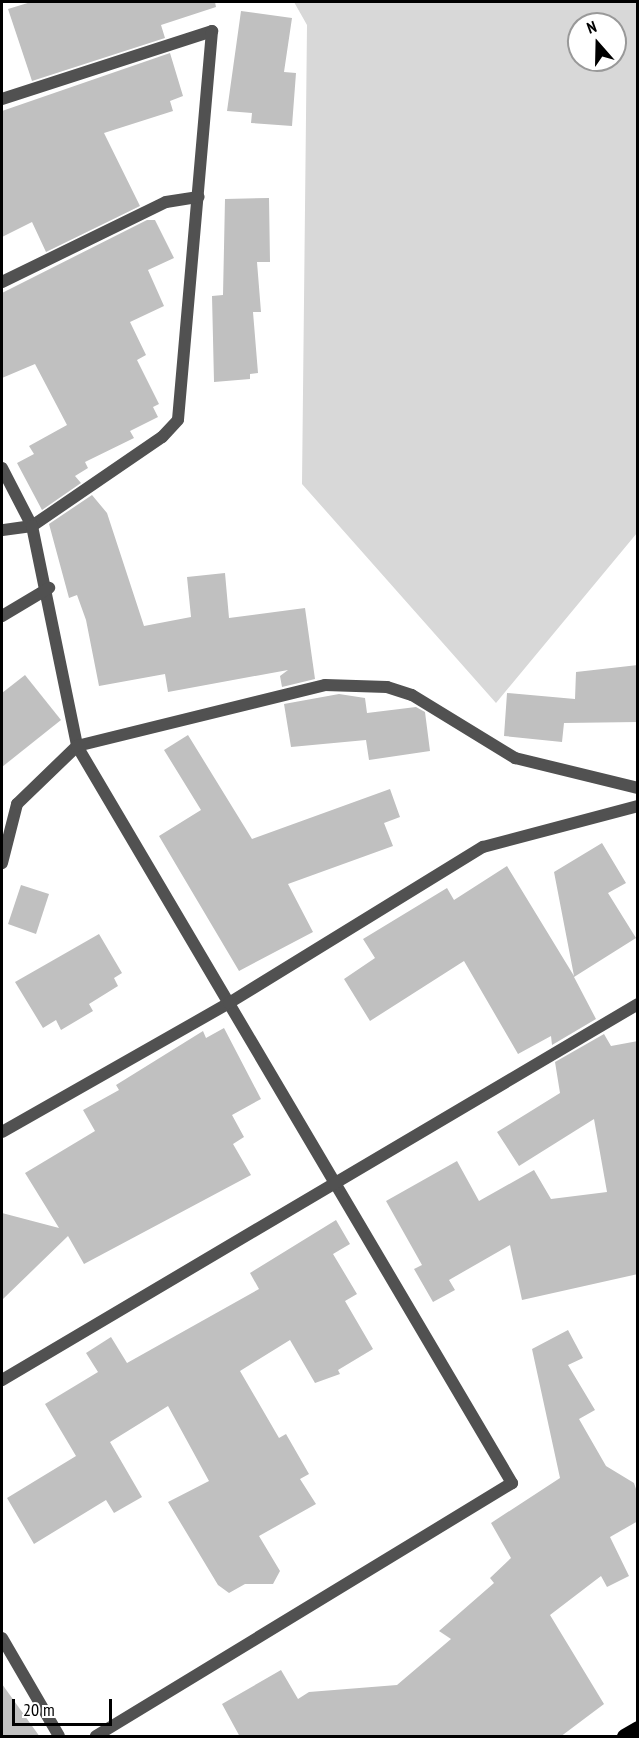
<!DOCTYPE html>
<style>
body{margin:0}
#map{position:relative;width:639px;height:1738px;overflow:hidden;background:#fff;font-family:"PT Sans Narrow",sans-serif}
div>[style]{position:absolute}
[style*='--x']{left:calc(var(--x)*1px);top:calc(var(--y)*1px);width:calc(var(--w)*1px);rotate:calc(var(--a)*1deg)}
.green>*{inset:0;background:#d8d8d8}
.building>*{inset:0;background:#c0c0c0}
.minor>*{height:12px;margin:-6px;padding:0 6px;transform-origin:6px;border-radius:6px;background:#515151}
.primary>*{height:15px;margin:-7.5px;padding:0 7.5px;transform-origin:7.5px;border-radius:7.5px;background:#000}
span{translate:-50% -50%;white-space:nowrap;text-align:center;line-height:1.15;-webkit-text-stroke:4.5px #fff;paint-order:stroke}
.frame{position:absolute;inset:0;border:3px solid #000;pointer-events:none}
.north{position:absolute;left:567px;top:12px;width:60px;height:60px;box-sizing:border-box;background:#fff;border:2px solid #999;border-radius:50%;rotate:340deg;font-size:16px;font-weight:700;line-height:24px;text-align:center;color:#000}
.north::after{content:'';display:block;margin:auto;width:21px;height:27px;background:#000;clip-path:polygon(50% 0,100% 100%,50% 72%,0 100%)}
.scale{position:absolute;left:12px;top:1699px;width:100px;height:27px;box-sizing:border-box;border:3px solid #000;border-top:0;padding-left:8px;font-size:18px;line-height:21px;white-space:nowrap;color:#000;-webkit-text-stroke:4px #fff;paint-order:stroke}
</style>
<div id="map">
<div class="green">
<div style="clip-path:polygon(evenodd,294px 2px,637px 2px,637px 533px,496px 703px,302px 484px,307px 25px,294px 2px,579px 24px,615px 24px,615px 60px,579px 60px,579px 24px)"></div>
</div>
<div class="building">
<div style="clip-path:polygon(31px 2px,215px 2px,216px 7px,161px 25px,165px 38px,32px 81px,8px 9px)"></div>
<div style="clip-path:polygon(241px 11px,292px 18px,284px 72px,296px 73px,292px 126px,251px 123px,252px 113px,227px 111px)"></div>
<div style="clip-path:polygon(170px 53px,183px 96px,170px 101px,173px 111px,104px 133px,140px 206px,46px 252px,32px 222px,2px 237px,2px 111px)"></div>
<div style="clip-path:polygon(269px 198px,270px 262px,257px 262px,261px 312px,253px 312px,258px 373px,250px 374px,250px 379px,214px 382px,212px 296px,223px 295px,225px 199px)"></div>
<div style="clip-path:polygon(147px 220px,155px 220px,174px 258px,148px 270px,164px 306px,130px 322px,146px 355px,137px 360px,159px 404px,153px 407px,158px 417px,130px 431px,134px 438px,85px 462px,88px 468px,75px 476px,81px 483px,42px 510px,17px 463px,34px 454px,29px 446px,67px 425px,35px 364px,2px 378px,2px 293px)"></div>
<div style="clip-path:polygon(92px 495px,107px 513px,144px 626px,191px 617px,187px 577px,225px 573px,229px 618px,305px 608px,315px 679px,282px 687px,280px 676px,288px 670px,168px 692px,165px 674px,99px 686px,86px 620px,77px 595px,69px 598px,49px 524px)"></div>
<div style="clip-path:polygon(638px 665px,638px 722px,564px 723px,562px 742px,504px 736px,507px 693px,575px 699px,576px 672px)"></div>
<div style="clip-path:polygon(25px 675px,61px 720px,2px 767px,2px 693px)"></div>
<div style="clip-path:polygon(339px 694px,365px 698px,367px 713px,416px 707px,425px 712px,430px 751px,369px 760px,366px 740px,291px 747px,284px 704px)"></div>
<div style="clip-path:polygon(188px 735px,252px 839px,390px 789px,400px 817px,384px 823px,393px 846px,288px 884px,313px 932px,239px 971px,159px 836px,201px 810px,164px 750px)"></div>
<div style="clip-path:polygon(602px 843px,626px 883px,608px 893px,636px 938px,574px 977px,596px 1019px,552px 1045px,551px 1036px,518px 1054px,464px 961px,370px 1021px,344px 979px,375px 958px,363px 939px,447px 888px,454px 900px,507px 866px,574px 976px,554px 872px)"></div>
<div style="clip-path:polygon(21px 885px,49px 894px,36px 934px,8px 924px)"></div>
<div style="clip-path:polygon(99px 934px,122px 973px,114px 978px,118px 986px,89px 1004px,93px 1011px,61px 1030px,56px 1020px,43px 1028px,15px 982px)"></div>
<div style="clip-path:polygon(224px 1028px,261px 1099px,232px 1115px,244px 1137px,233px 1144px,251px 1175px,84px 1264px,68px 1236px,2px 1300px,2px 1213px,59px 1228px,25px 1173px,95px 1131px,83px 1110px,119px 1090px,116px 1085px,203px 1031px,206px 1038px)"></div>
<div style="clip-path:polygon(604px 1034px,611px 1046px,638px 1041px,638px 1274px,522px 1300px,510px 1245px,449px 1280px,455px 1290px,433px 1302px,414px 1269px,422px 1265px,386px 1201px,457px 1161px,479px 1201px,534px 1170px,551px 1199px,607px 1192px,594px 1119px,519px 1166px,497px 1132px,560px 1093px,555px 1062px)"></div>
<div style="clip-path:polygon(336px 1220px,350px 1244px,333px 1254px,357px 1294px,345px 1301px,373px 1349px,338px 1370px,340px 1374px,315px 1383px,290px 1340px,240px 1371px,279px 1438px,286px 1434px,309px 1474px,300px 1479px,316px 1504px,259px 1536px,280px 1571px,273px 1584px,245px 1584px,229px 1593px,218px 1585px,168px 1502px,209px 1481px,168px 1406px,110px 1442px,142px 1497px,114px 1513px,106px 1500px,34px 1544px,7px 1498px,76px 1456px,45px 1404px,98px 1372px,86px 1353px,111px 1337px,127px 1363px,259px 1289px,250px 1273px)"></div>
<div style="clip-path:polygon(568px 1330px,583px 1358px,568px 1365px,595px 1410px,579px 1419px,606px 1466px,634px 1483px,638px 1495px,638px 1521px,610px 1537px,629px 1576px,607px 1587px,601px 1576px,550px 1615px,604px 1704px,560px 1737px,240px 1737px,222px 1704px,281px 1670px,298px 1699px,309px 1692px,397px 1685px,451px 1639px,439px 1631px,494px 1583px,490px 1578px,511px 1558px,491px 1523px,560px 1478px,532px 1349px)"></div>
<div style="clip-path:polygon(2px 1684px,40px 1737px,2px 1737px)"></div>
</div>
<div class="minor">
<div style="--x:2;--y:99;--w:221;--a:-17.9"></div>
<div style="--x:212;--y:31;--w:390;--a:95"></div>
<div style="--x:178;--y:420;--w:23;--a:133"></div>
<div style="--x:162;--y:437;--w:158;--a:145.6"></div>
<div style="--x:32;--y:526;--w:30;--a:172"></div>
<div style="--x:2;--y:282;--w:182;--a:-26"></div>
<div style="--x:166;--y:202;--w:33;--a:-9"></div>
<div style="--x:2;--y:468;--w:65;--a:62.7"></div>
<div style="--x:32;--y:526;--w:225;--a:78.4"></div>
<div style="--x:77;--y:746;--w:856;--a:59.45"></div>
<div style="--x:512;--y:1483;--w:487;--a:148.7"></div>
<div style="--x:2;--y:616;--w:55;--a:-30.8"></div>
<div style="--x:2;--y:863;--w:61;--a:-75.7"></div>
<div style="--x:17;--y:804;--w:83;--a:-44"></div>
<div style="--x:77;--y:746;--w:255;--a:-13.8"></div>
<div style="--x:325;--y:685;--w:62;--a:1.8"></div>
<div style="--x:387;--y:687;--w:26;--a:18"></div>
<div style="--x:412;--y:695;--w:121;--a:31.5"></div>
<div style="--x:515;--y:758;--w:127;--a:13.7"></div>
<div style="--x:2;--y:1132;--w:261;--a:-29.6"></div>
<div style="--x:229;--y:1003;--w:298;--a:-31.6"></div>
<div style="--x:483;--y:847;--w:160;--a:-14.8"></div>
<div style="--x:2;--y:1380;--w:739;--a:-30.59"></div>
<div style="--x:2;--y:1638;--w:113;--a:59.8"></div>
</div>
<div class="primary">
<div style="--x:624;--y:1736;--w:16;--a:-30"></div>
</div>
<div class="frame"></div>
<div class="north">N</div>
<div class="scale">20 m</div>
</div>
